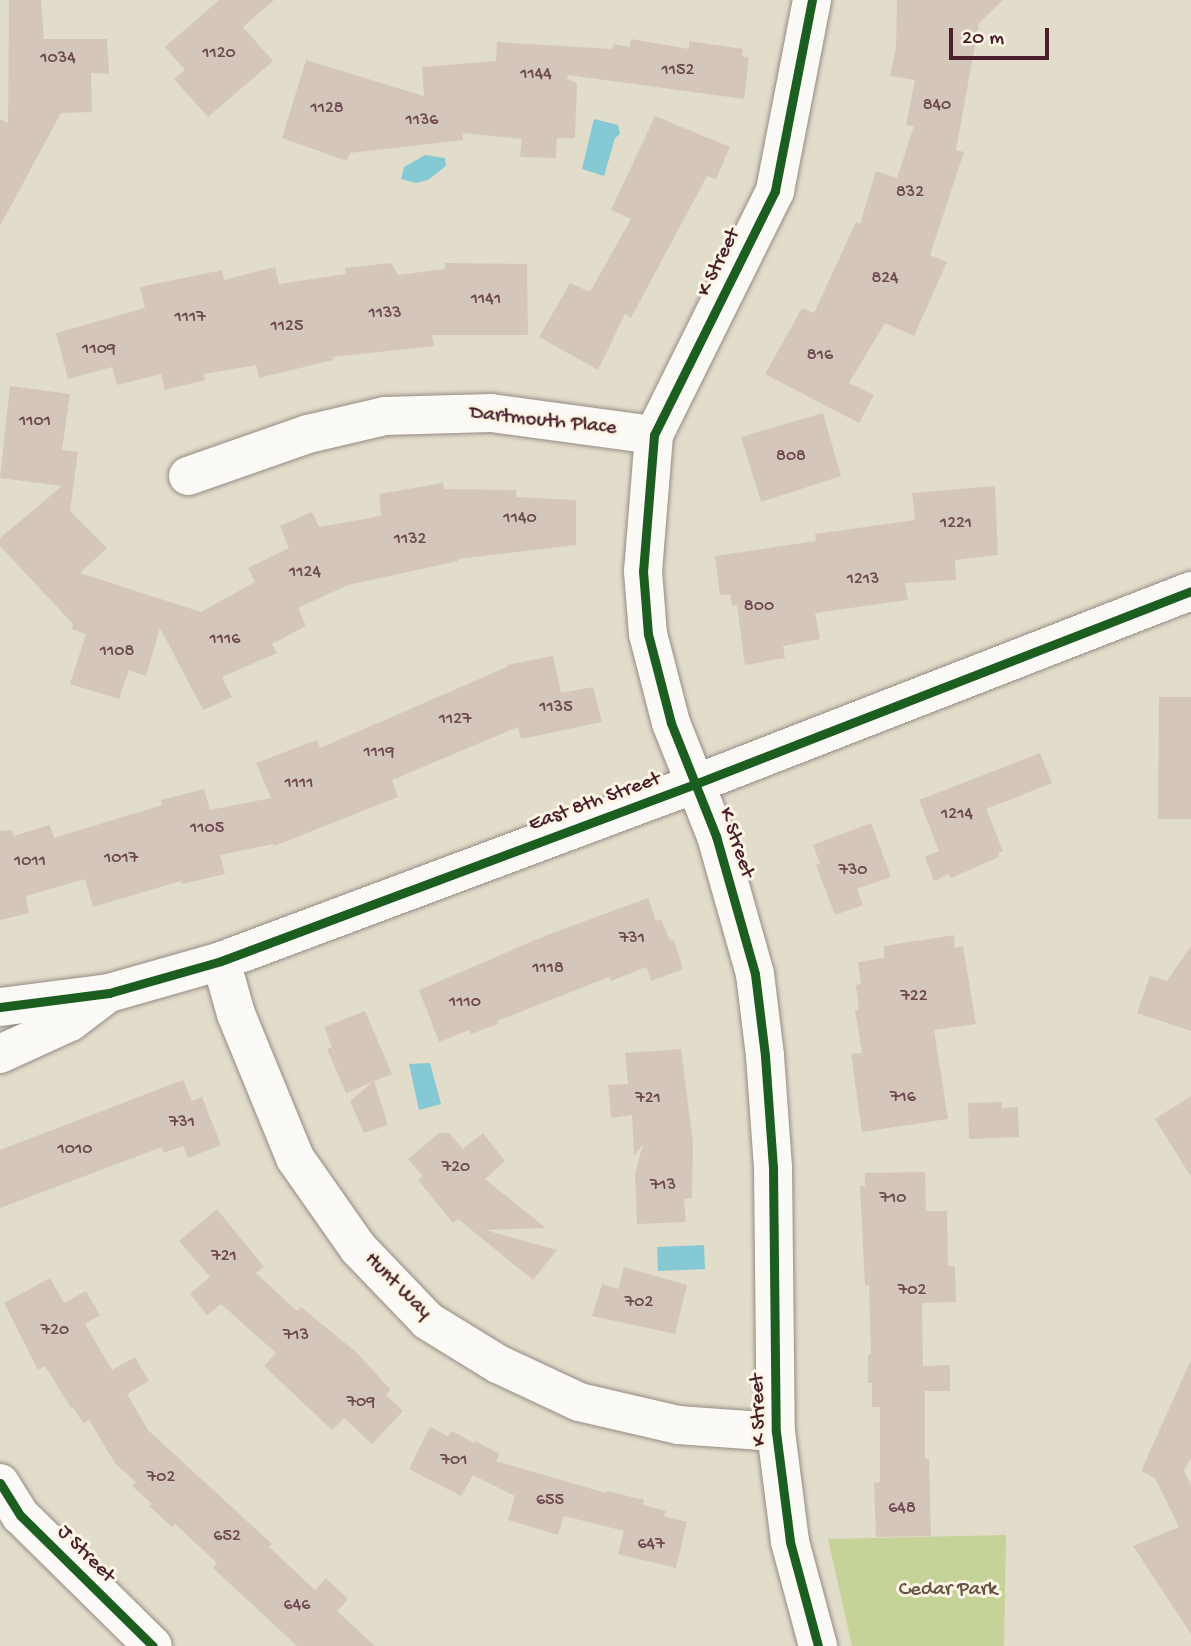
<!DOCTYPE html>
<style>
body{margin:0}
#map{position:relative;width:1191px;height:1646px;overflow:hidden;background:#e2dcca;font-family:"Gochi Hand",sans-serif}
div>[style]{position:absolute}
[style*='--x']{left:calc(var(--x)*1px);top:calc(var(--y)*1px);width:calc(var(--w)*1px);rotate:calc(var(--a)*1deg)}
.green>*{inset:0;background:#c5d298}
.water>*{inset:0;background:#84c9d4}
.building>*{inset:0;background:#d5c6bc}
.roads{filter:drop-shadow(0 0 2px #958b84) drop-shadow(0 0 2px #958b84)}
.minor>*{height:38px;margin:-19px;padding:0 19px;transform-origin:19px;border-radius:19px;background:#fbfaf7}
.cycleway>*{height:9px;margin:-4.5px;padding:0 4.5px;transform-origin:4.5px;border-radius:4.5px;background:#1b5e20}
span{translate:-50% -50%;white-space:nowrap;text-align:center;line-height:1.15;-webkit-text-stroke:6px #fcf5e5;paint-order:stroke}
.number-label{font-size:18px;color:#6e4a50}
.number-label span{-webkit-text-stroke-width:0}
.street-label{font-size:21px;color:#4a1f2b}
.park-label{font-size:21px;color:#685240}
.scale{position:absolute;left:949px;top:28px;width:100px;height:32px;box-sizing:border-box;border:4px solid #4a1f2b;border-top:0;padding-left:9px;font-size:21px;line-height:24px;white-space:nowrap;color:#4a1f2b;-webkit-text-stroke:5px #fcf5e5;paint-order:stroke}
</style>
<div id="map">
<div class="green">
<div style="clip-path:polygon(1006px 1535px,1004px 1646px,852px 1646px,828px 1539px)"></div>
</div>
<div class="water">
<div style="clip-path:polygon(594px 119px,618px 125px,620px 134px,615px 138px,604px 176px,582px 169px)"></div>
<div style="clip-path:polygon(425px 155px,445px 158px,446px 166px,428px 180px,416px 183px,401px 179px,404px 167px)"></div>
<div style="clip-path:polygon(430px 1063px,441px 1104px,419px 1110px,409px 1064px)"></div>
<div style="clip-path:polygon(704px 1245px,705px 1269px,658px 1271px,657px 1247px)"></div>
</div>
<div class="building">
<div style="clip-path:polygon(9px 0,41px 0,44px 39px,107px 39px,109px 74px,91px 73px,92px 112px,61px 113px,0 226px,0 119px,8px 123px)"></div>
<div style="clip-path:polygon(219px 0,274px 0,243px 27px,273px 61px,208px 117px,174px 79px,185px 70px,165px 47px)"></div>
<div style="clip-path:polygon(897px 0,1003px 0,979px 23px,956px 150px,964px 152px,930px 255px,947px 262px,914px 336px,885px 323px,849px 383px,874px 395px,859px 423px,765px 374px,802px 308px,814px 313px,856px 222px,860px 224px,876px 171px,897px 178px,914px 126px,906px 125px,915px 80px,890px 76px,896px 47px)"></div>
<div style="clip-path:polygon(631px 39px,689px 49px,689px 41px,743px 49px,742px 56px,749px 58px,744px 99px,568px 75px,567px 79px,577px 83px,575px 138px,557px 138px,556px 158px,520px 157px,522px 139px,463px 133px,463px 140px,350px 153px,347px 161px,282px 138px,306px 60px,424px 96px,422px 67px,496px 61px,497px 42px,612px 49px,613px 44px,629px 47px)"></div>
<div style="clip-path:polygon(655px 116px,730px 147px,716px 179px,707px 176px,631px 318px,625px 314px,598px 370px,539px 337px,570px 283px,590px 292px,631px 219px,611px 210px)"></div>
<div style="clip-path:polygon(391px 263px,398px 275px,445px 269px,445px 263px,527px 264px,528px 335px,432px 335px,434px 346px,332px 357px,333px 360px,259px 378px,256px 365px,204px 374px,205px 380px,165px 390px,161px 374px,117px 385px,112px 367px,68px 379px,56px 333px,145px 308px,140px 287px,222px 270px,224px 280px,275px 267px,279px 284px,346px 274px,345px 268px)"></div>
<div style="clip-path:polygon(10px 386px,70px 394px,62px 450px,78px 452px,70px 511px,107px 548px,80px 573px,201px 612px,255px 582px,248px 568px,289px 548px,280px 526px,312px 512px,319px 527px,381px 516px,379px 494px,443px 483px,444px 489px,516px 490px,517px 497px,576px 500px,576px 545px,458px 559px,458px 561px,348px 585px,298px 608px,306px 626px,272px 644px,277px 653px,222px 677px,232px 697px,203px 710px,160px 628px,146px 676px,129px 670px,119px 699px,70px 684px,86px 634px,72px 629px,73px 624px,0 546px,0 538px,62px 486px,0 478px)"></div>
<div style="clip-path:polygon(823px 413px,841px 476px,761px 502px,741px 437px)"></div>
<div style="clip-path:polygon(995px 486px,998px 555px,955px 560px,956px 580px,905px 583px,908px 600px,815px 613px,820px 639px,783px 646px,785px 658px,745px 665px,737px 605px,732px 606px,730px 594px,720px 595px,715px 556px,816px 541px,815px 534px,915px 520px,912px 493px)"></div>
<div style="clip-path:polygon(553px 656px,561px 693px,593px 687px,602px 722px,521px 739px,518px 727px,392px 780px,398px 797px,274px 846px,273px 844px,220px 855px,225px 874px,182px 884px,181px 881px,93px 907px,85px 879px,26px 896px,29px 913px,0 920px,0 831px,12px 830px,13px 836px,50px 825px,54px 838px,162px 805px,161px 800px,204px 789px,210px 810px,271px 798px,256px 763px,317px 740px,320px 748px,507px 667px,507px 665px)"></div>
<div style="clip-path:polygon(1159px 697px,1191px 697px,1191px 819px,1158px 819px)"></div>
<div style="clip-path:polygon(1040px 753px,1052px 783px,986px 809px,1003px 851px,998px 853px,999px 857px,951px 878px,949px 874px,934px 881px,925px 857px,939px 851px,919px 800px)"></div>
<div style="clip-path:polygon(871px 823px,891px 877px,857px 889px,863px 905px,835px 915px,816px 865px,820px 864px,813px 845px)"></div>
<div style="clip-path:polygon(648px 898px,656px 921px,661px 919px,670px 941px,674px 940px,683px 969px,651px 981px,646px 967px,611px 981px,609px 977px,497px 1021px,498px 1024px,471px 1034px,469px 1030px,439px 1042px,419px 990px,547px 935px)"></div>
<div style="clip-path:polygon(954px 935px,955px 948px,963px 946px,976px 1024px,934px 1030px,948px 1119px,862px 1132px,851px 1054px,862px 1053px,855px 1010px,859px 1010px,856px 985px,861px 984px,858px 962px,884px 958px,884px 946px)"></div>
<div style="clip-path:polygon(1191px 946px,1191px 1031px,1137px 1013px,1150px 976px,1167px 981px)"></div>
<div style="clip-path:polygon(365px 1011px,392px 1074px,374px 1081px,388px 1125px,364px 1133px,350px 1101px,373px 1082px,346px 1093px,327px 1049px,332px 1047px,324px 1027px)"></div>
<div style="clip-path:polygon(681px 1049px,693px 1143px,692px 1198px,684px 1199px,686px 1222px,637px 1224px,635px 1174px,643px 1144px,634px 1156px,632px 1115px,611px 1118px,608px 1085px,628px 1084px,625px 1053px)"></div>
<div style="clip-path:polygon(183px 1080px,192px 1101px,202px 1097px,221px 1145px,188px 1158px,183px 1146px,164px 1153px,162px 1147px,0 1208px,0 1150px)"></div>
<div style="clip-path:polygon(1191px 1096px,1191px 1177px,1155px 1119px)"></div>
<div style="clip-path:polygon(1002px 1102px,1002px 1108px,1018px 1107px,1019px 1137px,969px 1139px,968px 1103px)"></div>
<div style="clip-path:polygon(439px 1133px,449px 1133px,463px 1149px,483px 1133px,505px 1161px,485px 1179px,546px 1228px,485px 1230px,557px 1250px,533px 1280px,458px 1219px,453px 1223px,418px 1180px,423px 1176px,408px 1159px)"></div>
<div style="clip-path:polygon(925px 1172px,926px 1211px,947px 1211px,948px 1266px,955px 1266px,956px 1302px,922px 1303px,923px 1366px,950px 1365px,950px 1391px,925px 1391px,925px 1459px,929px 1459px,931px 1536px,876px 1537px,874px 1483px,880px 1482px,880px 1407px,872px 1407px,872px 1383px,868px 1383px,868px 1354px,871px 1354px,869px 1285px,865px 1285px,860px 1186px,865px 1186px,865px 1173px)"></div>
<div style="clip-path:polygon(217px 1209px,264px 1267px,256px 1273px,297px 1311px,301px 1307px,356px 1352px,391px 1390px,386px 1395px,403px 1411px,372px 1444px,344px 1418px,332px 1430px,264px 1366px,276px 1353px,221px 1304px,207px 1315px,190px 1294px,210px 1277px,179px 1241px)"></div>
<div style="clip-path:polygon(624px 1267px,687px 1285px,675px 1334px,592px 1316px,602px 1284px,618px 1289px)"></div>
<div style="clip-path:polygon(50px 1278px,64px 1303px,86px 1291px,100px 1315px,85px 1324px,112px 1370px,135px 1357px,149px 1381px,127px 1394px,148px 1430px,272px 1544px,269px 1547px,315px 1590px,326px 1578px,348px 1599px,337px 1611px,375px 1646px,297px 1646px,213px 1568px,217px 1563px,175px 1524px,172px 1527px,149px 1506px,152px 1504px,132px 1486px,136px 1482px,115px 1463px,89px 1420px,83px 1423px,73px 1407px,71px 1408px,45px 1366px,38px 1370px,4px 1303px)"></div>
<div style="clip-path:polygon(1191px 1360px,1191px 1457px,1184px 1471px,1191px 1485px,1191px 1634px,1133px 1546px,1179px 1527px,1155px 1478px,1141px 1471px)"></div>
<div style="clip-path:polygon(430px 1427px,448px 1436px,452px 1431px,474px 1443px,475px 1441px,500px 1454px,496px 1461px,606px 1493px,607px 1491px,644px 1500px,643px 1505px,666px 1511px,664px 1516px,687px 1522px,676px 1568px,618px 1554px,624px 1531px,564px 1516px,558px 1535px,508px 1520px,515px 1496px,473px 1475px,461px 1496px,409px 1469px)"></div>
</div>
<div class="roads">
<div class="minor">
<div style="--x:812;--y:0;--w:195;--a:101"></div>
<div style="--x:775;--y:191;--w:272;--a:116.4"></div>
<div style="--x:654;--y:435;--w:136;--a:94.6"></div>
<div style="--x:643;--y:571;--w:63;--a:85.5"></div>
<div style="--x:648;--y:634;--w:92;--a:75.5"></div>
<div style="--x:671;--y:723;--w:122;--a:68.3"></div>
<div style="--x:716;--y:836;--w:143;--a:74.2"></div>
<div style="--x:755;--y:974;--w:83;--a:83"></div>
<div style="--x:765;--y:1056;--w:111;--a:85.9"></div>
<div style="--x:773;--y:1167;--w:265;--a:89.4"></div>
<div style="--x:776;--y:1432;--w:111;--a:82.7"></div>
<div style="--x:790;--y:1542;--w:108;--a:74.9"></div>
<div style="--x:188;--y:476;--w:127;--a:-19.3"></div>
<div style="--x:308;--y:434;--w:79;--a:-13.2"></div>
<div style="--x:385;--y:416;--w:106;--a:-1.6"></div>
<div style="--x:491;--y:413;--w:164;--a:7.7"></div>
<div style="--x:221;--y:961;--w:55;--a:74.2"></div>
<div style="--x:236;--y:1014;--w:156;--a:67.7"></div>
<div style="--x:295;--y:1158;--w:110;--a:55"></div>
<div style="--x:358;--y:1248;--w:101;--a:46.2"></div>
<div style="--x:428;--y:1321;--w:82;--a:31.6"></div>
<div style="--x:498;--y:1364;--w:89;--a:25.1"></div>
<div style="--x:579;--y:1402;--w:102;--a:13.1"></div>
<div style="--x:678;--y:1425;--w:98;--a:4.1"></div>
<div style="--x:0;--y:1007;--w:110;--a:-7.3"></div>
<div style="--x:109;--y:993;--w:116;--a:-15.9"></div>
<div style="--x:221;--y:961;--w:506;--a:-20.48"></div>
<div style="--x:695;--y:784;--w:532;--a:-21.26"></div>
<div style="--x:0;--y:1054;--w:77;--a:-24.6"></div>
<div style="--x:70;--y:1022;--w:40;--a:-37"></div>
<div style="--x:0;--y:1483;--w:39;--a:58"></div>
<div style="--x:21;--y:1516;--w:185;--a:44.6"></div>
</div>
</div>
<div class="cycleway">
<div style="--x:812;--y:0;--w:195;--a:101"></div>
<div style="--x:775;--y:191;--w:272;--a:116.4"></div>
<div style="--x:654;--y:435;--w:136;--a:94.6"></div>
<div style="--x:643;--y:571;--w:63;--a:85.5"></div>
<div style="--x:648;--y:634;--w:92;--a:75.5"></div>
<div style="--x:671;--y:723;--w:122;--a:68.3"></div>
<div style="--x:716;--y:836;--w:143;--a:74.2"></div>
<div style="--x:755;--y:974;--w:83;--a:83"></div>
<div style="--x:765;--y:1056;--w:111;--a:85.9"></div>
<div style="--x:773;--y:1167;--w:265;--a:89.4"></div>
<div style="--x:776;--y:1432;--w:111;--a:82.7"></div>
<div style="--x:790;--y:1542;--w:108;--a:74.9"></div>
<div style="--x:0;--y:1007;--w:110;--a:-7.3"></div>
<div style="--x:109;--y:993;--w:116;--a:-15.9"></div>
<div style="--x:221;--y:961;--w:506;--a:-20.48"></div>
<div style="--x:695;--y:784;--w:532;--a:-21.26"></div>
<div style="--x:0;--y:1483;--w:39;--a:58"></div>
<div style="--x:21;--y:1516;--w:185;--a:44.6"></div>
</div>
<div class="number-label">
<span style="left:219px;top:54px">1120</span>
<span style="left:58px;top:59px">1034</span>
<span style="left:678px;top:71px">1152</span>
<span style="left:536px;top:75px">1144</span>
<span style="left:937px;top:106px">840</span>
<span style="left:327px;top:109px">1128</span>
<span style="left:422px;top:121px">1136</span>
<span style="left:910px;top:193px">832</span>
<span style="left:885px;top:279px">824</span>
<span style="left:486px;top:300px">1141</span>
<span style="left:385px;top:314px">1133</span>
<span style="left:190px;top:318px">1117</span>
<span style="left:287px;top:327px">1125</span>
<span style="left:99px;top:350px">1109</span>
<span style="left:820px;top:356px">816</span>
<span style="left:35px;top:422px">1101</span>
<span style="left:791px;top:457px">808</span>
<span style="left:520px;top:519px">1140</span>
<span style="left:956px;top:524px">1221</span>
<span style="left:410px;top:540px">1132</span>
<span style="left:305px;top:573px">1124</span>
<span style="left:863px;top:580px">1213</span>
<span style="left:759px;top:607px">800</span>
<span style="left:225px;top:640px">1116</span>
<span style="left:117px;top:652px">1108</span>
<span style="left:556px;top:708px">1135</span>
<span style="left:455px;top:720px">1127</span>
<span style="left:379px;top:753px">1119</span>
<span style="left:299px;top:784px">1111</span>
<span style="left:957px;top:815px">1214</span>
<span style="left:207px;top:829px">1105</span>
<span style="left:121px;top:859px">1017</span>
<span style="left:30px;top:862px">1011</span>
<span style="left:853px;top:871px">730</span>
<span style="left:632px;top:939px">731</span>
<span style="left:548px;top:969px">1118</span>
<span style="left:914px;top:997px">722</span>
<span style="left:465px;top:1003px">1110</span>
<span style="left:903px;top:1098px">716</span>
<span style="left:648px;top:1099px">721</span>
<span style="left:182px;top:1123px">731</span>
<span style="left:75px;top:1150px">1010</span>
<span style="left:456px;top:1168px">720</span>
<span style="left:663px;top:1186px">713</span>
<span style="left:893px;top:1199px">710</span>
<span style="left:224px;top:1257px">721</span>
<span style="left:912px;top:1291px">702</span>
<span style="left:639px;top:1303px">702</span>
<span style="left:55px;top:1331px">720</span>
<span style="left:296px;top:1336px">713</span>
<span style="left:361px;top:1403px">709</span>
<span style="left:454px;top:1461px">701</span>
<span style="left:161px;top:1478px">702</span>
<span style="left:550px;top:1501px">655</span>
<span style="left:902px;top:1509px">648</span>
<span style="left:227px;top:1537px">652</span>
<span style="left:651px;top:1545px">647</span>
<span style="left:297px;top:1606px">646</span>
</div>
<div class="street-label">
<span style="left:720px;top:263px;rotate:-64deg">K Street</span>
<span style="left:543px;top:422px;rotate:6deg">Dartmouth Place</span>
<span style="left:595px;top:803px;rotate:-20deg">East 8th Street</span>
<span style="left:735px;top:843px;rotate:71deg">K Street</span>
<span style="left:397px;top:1287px;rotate:45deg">Hunt Way</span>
<span style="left:760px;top:1410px;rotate:-92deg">K Street</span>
<span style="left:85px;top:1555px;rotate:45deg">J Street</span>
</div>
<div class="park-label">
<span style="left:948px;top:1591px">Cedar Park</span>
</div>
<div class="scale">20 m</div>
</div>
